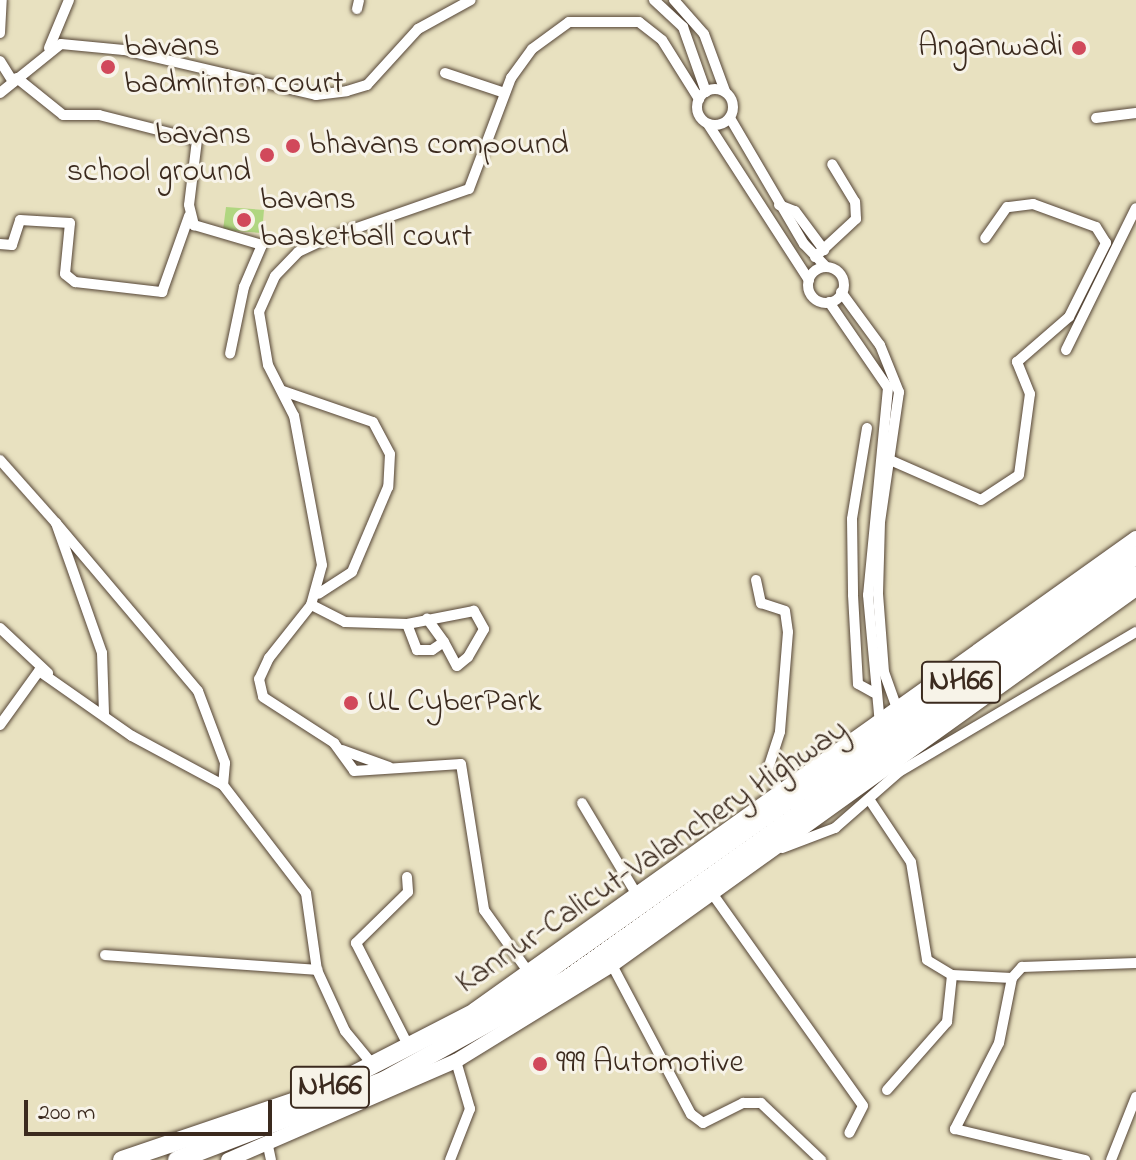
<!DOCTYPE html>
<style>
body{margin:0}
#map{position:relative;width:1136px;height:1160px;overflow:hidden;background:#e8e1c0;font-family:"Indie Flower",sans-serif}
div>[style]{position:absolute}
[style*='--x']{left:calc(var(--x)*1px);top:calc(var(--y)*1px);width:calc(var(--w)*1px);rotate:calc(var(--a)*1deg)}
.green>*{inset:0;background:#b0d680}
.roads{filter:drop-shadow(0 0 2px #554536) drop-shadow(0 0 2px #554536)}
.street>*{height:10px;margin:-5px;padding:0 5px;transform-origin:5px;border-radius:5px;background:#fff}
.street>.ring{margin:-5px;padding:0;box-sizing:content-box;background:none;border:10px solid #fff;border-radius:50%}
.secondary>*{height:14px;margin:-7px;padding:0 7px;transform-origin:7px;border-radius:7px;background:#fff}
.highway>*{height:18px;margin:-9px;padding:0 9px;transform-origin:9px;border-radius:9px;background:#fff}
.dots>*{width:22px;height:22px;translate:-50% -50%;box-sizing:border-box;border:4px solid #f7f3e8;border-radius:50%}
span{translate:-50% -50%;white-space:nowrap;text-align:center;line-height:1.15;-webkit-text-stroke:6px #f7f3e8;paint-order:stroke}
.shield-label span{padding:2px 6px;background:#f7f3e8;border:2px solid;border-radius:6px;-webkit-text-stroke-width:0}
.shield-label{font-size:30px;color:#3b2a1e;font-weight:700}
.poi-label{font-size:32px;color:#3b2a1e}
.right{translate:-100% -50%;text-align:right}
.left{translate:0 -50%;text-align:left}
.street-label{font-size:32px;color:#3b2a1e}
.scale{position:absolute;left:24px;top:1100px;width:248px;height:36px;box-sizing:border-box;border:4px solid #3b2a1e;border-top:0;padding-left:10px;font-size:24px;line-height:28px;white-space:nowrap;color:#3b2a1e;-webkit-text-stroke:6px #f7f3e8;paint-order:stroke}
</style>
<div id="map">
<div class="green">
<div style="clip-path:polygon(226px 207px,264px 210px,262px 233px,223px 230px)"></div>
</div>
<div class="roads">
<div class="street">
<div style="--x:654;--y:0;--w:40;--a:43"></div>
<div style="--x:683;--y:27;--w:69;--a:70.5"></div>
<div style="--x:674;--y:0;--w:45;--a:48.6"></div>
<div style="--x:704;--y:34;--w:61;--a:69.8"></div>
<div style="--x:357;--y:9;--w:9;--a:-77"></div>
<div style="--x:0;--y:33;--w:33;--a:-87"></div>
<div style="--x:49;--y:48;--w:52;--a:-67.4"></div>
<div style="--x:0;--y:61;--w:25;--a:58"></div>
<div style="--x:445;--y:73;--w:63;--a:18.4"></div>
<div style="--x:17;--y:78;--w:59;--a:38.8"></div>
<div style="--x:63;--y:115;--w:36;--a:0"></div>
<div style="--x:99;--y:115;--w:101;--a:14.3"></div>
<div style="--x:197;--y:140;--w:65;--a:97"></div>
<div style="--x:189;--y:205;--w:21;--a:76"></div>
<div style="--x:194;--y:225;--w:71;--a:16.4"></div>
<div style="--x:262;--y:245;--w:46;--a:113.2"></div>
<div style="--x:244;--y:287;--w:68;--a:101.8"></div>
<div class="ring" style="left:697px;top:89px;width:26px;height:26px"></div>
<div style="--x:0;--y:93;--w:78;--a:-38.8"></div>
<div style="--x:61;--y:44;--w:63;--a:5.4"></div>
<div style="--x:124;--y:50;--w:197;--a:13.2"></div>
<div style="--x:316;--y:95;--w:31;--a:-7"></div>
<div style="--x:347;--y:91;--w:21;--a:-17"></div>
<div style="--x:367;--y:85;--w:76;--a:-47.7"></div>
<div style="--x:418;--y:29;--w:60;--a:-28.7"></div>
<div style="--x:730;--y:118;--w:146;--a:59.6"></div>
<div style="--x:804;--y:244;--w:32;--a:46"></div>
<div style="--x:1096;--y:118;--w:40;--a:-7.1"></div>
<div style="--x:708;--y:124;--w:186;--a:57.1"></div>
<div style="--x:779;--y:205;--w:17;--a:21"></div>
<div style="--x:795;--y:211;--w:49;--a:53.4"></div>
<div style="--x:0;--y:244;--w:12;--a:5"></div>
<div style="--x:12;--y:245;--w:26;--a:-72"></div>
<div style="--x:20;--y:220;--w:50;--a:3.4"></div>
<div style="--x:70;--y:223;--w:51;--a:95.6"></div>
<div style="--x:65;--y:274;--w:13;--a:39"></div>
<div style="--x:75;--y:282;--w:88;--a:6.6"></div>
<div style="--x:162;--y:292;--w:81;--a:-70.4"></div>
<div style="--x:815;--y:257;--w:56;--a:-42.8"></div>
<div style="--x:856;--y:219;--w:17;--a:-93"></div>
<div style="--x:855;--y:202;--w:44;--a:-121.2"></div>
<div class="ring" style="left:808px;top:267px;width:26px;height:26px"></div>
<div style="--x:841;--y:292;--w:66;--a:53.7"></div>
<div style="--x:880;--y:345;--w:51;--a:68"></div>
<div style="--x:899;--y:392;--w:131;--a:98.3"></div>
<div style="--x:880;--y:522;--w:72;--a:91.6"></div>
<div style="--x:878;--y:594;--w:78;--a:85.6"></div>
<div style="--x:884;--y:672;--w:41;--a:70.3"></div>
<div style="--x:829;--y:302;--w:104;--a:55.5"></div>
<div style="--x:888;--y:388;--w:208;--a:95.5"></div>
<div style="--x:868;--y:595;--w:130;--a:84.7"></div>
<div style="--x:1066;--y:350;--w:158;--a:-63.8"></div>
<div style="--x:283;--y:391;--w:95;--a:19"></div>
<div style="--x:373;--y:422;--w:36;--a:62"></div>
<div style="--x:390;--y:454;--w:33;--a:93"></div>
<div style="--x:388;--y:487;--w:92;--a:113"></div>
<div style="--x:352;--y:572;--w:40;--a:147.1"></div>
<div style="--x:867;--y:428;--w:92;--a:99.4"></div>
<div style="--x:852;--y:519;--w:76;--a:89.2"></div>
<div style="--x:853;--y:595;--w:89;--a:86.8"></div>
<div style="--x:858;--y:684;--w:18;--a:29"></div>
<div style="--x:0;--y:460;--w:84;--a:48.4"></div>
<div style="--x:56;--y:523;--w:138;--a:70.5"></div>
<div style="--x:102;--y:653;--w:61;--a:88.1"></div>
<div style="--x:890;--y:460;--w:99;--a:23.7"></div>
<div style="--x:981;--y:500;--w:45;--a:-33.3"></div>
<div style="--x:1019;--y:475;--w:82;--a:-82.3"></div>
<div style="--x:1030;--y:394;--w:35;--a:-112"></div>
<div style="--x:1017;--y:362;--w:69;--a:-40.9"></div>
<div style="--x:1069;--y:317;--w:83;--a:-63.4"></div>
<div style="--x:1106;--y:243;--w:19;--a:-122"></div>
<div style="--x:1096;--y:227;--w:67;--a:-159.9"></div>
<div style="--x:1033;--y:204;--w:26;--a:173"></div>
<div style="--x:1007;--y:207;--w:38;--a:125"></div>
<div style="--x:56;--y:523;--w:220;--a:49.8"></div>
<div style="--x:198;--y:691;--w:77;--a:69.4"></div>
<div style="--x:225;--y:763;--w:22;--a:95"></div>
<div style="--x:756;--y:580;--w:24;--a:78"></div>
<div style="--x:761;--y:603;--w:25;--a:18"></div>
<div style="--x:785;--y:611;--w:21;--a:82"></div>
<div style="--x:788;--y:632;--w:100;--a:94.6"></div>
<div style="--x:780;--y:732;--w:40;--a:108"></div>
<div style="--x:768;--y:770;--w:27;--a:59"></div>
<div style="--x:311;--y:605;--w:41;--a:-74.6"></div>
<div style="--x:322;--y:565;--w:152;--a:-100.6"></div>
<div style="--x:294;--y:416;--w:57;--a:-117"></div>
<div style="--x:268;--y:365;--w:54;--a:-99.6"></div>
<div style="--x:259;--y:312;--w:39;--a:-66"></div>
<div style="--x:275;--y:276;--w:33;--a:-46"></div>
<div style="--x:298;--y:252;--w:33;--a:-25"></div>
<div style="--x:328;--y:238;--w:149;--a:-19.2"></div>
<div style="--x:469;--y:189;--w:119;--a:-69.3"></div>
<div style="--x:511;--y:78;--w:36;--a:-54"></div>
<div style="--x:532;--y:49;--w:46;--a:-36.1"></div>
<div style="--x:569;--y:22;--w:70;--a:0"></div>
<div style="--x:639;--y:22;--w:29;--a:38"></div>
<div style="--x:662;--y:40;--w:70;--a:57.9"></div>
<div style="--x:407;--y:624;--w:28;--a:69"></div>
<div style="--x:417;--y:650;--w:15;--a:0"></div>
<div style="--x:432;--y:650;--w:14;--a:-34"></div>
<div style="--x:444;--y:642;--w:29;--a:-126"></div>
<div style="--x:0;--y:628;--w:66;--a:43.2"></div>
<div style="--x:444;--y:642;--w:27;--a:62"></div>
<div style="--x:457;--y:666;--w:14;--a:-39"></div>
<div style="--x:468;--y:657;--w:32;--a:-60"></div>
<div style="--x:484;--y:629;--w:21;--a:-119"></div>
<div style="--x:474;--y:611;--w:68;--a:169"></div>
<div style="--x:407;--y:624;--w:62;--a:-178.2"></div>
<div style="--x:345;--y:622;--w:38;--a:-153"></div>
<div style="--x:311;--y:605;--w:68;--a:128.4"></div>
<div style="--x:269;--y:658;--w:23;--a:115"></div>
<div style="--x:259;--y:679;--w:18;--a:77"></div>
<div style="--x:263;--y:697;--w:85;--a:32.9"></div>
<div style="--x:334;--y:743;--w:34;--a:54"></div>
<div style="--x:354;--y:771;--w:107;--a:-3.7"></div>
<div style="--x:461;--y:764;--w:148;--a:81"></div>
<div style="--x:484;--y:910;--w:74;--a:54.4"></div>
<div style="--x:0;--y:725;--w:67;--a:-54.2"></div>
<div style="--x:39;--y:671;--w:113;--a:35"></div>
<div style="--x:132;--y:736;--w:103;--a:28.3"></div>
<div style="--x:223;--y:785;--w:136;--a:52.5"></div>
<div style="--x:306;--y:893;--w:78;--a:81.9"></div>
<div style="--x:317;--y:970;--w:67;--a:65.3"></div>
<div style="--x:345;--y:1031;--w:44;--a:50.5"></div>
<div style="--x:342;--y:750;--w:50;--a:19.9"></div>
<div style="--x:871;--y:802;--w:72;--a:56.3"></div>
<div style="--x:911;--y:862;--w:99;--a:80.7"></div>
<div style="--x:927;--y:960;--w:29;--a:31"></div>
<div style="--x:952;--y:975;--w:60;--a:2.9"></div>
<div style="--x:1012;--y:978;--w:66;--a:101.3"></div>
<div style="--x:999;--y:1043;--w:97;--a:117.1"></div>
<div style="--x:955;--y:1129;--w:134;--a:13.4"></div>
<div style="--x:582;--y:803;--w:107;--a:59.1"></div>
<div style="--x:782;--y:848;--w:57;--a:-20.7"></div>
<div style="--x:835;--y:828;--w:85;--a:-41.2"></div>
<div style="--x:899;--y:772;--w:275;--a:-30.6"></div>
<div style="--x:407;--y:877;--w:15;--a:86"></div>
<div style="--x:408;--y:892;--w:73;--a:135.6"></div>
<div style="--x:356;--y:943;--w:119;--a:63"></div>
<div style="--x:714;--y:896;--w:257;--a:54.6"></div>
<div style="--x:863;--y:1106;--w:30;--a:117"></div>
<div style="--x:105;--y:955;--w:213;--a:4"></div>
<div style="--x:612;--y:965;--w:169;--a:62.1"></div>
<div style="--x:691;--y:1114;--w:15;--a:37"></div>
<div style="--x:703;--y:1123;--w:45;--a:-26.6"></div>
<div style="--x:743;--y:1103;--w:18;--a:0"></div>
<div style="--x:761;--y:1103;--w:83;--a:43.5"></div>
<div style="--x:1012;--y:978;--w:15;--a:-48"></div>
<div style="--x:1022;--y:967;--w:114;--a:-2"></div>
<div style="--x:887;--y:1090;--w:91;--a:-48.6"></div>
<div style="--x:947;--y:1022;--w:47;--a:-83.9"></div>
<div style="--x:268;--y:1146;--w:14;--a:78"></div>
<div style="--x:450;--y:1160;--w:55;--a:-68.6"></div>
<div style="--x:470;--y:1109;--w:50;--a:-106.3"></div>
<div style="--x:1111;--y:1160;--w:68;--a:-68.4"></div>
</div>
<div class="secondary">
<div style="--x:474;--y:1010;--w:813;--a:-35.49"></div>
<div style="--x:228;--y:1160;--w:249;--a:-23.5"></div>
<div style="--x:456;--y:1061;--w:183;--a:-31.6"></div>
<div style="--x:612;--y:965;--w:645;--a:-35.66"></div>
</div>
<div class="highway">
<div style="--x:122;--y:1160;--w:205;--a:-18.8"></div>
<div style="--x:316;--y:1094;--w:236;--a:-27.2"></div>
<div style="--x:526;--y:986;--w:747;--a:-35.24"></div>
<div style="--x:177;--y:1160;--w:223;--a:-21"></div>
<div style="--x:385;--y:1080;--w:210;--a:-29"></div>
<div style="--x:569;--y:978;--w:696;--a:-35.4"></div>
</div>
</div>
<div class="dots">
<div style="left:1079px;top:48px;background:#d1495b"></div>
<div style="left:108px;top:67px;background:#d1495b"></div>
<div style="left:293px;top:146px;background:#d1495b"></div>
<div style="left:267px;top:155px;background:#d1495b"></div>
<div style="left:244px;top:220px;background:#d1495b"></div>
<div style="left:351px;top:703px;background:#d1495b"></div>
<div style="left:540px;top:1064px;background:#d1495b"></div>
</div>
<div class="shield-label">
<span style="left:961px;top:682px">NH66</span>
<span style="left:330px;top:1087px">NH66</span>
</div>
<div class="poi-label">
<span class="right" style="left:1063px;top:48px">Anganwadi</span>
<span class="left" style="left:124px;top:67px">bavans<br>badminton court</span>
<span class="right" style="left:251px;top:155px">bavans<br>school ground</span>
<span class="left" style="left:309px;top:146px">bhavans compound</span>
<span class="left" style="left:260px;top:220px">bavans<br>basketball court</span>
<span class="left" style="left:367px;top:703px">UL CyberPark</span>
<span class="left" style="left:556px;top:1064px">999 Automotive</span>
</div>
<div class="street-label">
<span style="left:653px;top:858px;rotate:-34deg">Kannur-Calicut-Valanchery Highway</span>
</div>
<div class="scale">200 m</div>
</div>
